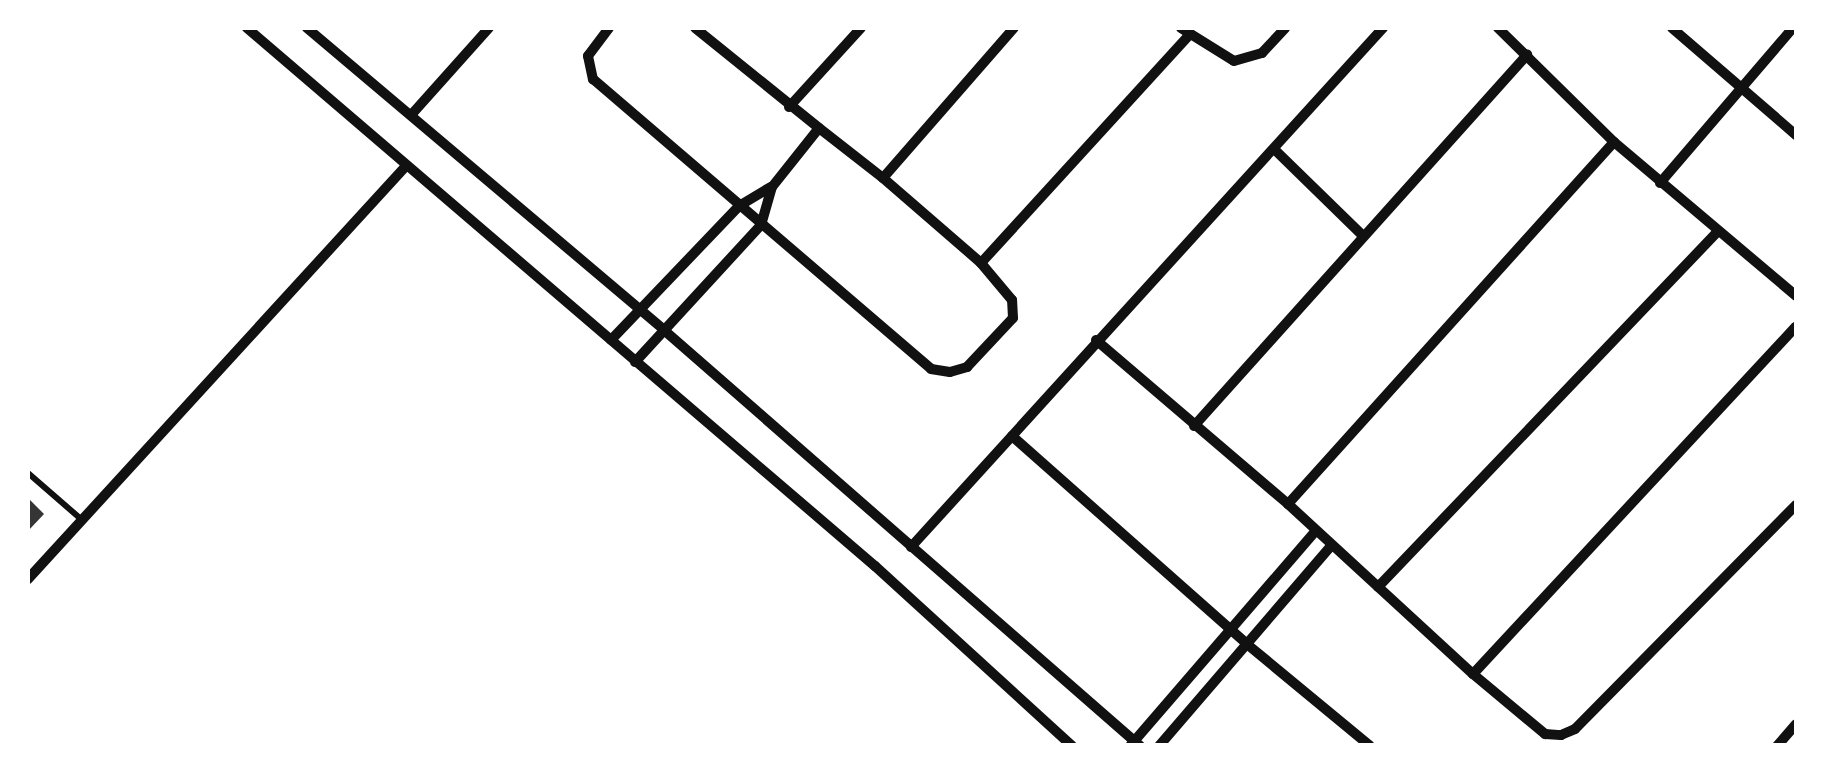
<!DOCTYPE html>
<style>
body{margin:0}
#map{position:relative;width:1824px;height:773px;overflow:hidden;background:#fff;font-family:Karla,sans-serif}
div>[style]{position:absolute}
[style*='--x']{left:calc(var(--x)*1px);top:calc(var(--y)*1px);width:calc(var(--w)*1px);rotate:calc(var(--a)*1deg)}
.building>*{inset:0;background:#353535}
.service>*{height:6px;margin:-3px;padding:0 3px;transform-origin:3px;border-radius:3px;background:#111}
.minor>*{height:10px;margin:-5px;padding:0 5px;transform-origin:5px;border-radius:5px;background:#111}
span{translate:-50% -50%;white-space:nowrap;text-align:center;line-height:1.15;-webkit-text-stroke:9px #fff;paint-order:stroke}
.frame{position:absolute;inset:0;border:30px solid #fff;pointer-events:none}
</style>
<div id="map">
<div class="building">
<div style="clip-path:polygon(28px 498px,44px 514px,28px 531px)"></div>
</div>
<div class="service">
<div style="--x:28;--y:473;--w:72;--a:41"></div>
</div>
<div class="minor">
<div style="--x:247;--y:28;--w:827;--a:40.59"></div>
<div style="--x:875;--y:566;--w:267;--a:42.4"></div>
<div style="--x:307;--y:28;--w:469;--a:40.2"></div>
<div style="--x:665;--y:331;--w:631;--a:41.14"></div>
<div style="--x:609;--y:28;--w:35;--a:127"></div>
<div style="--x:588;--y:56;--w:24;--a:78"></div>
<div style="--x:593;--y:79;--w:445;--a:40.6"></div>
<div style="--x:931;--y:369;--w:19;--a:9"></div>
<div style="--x:950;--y:372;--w:18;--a:-16"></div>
<div style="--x:967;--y:367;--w:67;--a:-46.8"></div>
<div style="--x:1013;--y:318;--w:18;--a:-93"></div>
<div style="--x:1012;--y:300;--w:48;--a:-130"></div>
<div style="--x:1181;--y:28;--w:62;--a:31.9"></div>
<div style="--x:1234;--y:61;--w:29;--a:-16"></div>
<div style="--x:1262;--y:53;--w:34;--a:-47"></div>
<div style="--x:1498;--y:28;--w:163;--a:44.5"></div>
<div style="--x:1672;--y:28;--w:164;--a:40.8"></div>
<div style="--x:789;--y:107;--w:107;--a:-47.7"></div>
<div style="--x:412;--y:114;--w:115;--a:-48.2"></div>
<div style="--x:819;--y:128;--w:81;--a:38"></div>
<div style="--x:883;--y:178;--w:199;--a:-48.9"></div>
<div style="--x:1274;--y:149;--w:123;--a:44.3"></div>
<div style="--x:883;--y:178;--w:130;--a:40.9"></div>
<div style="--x:981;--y:263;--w:310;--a:-47.6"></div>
<div style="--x:1660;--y:183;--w:204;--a:-49.4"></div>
<div style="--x:611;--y:340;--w:185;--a:-46.3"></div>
<div style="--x:739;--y:206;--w:37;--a:-31"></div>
<div style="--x:1096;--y:340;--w:253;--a:40.5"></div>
<div style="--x:1288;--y:504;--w:487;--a:-48"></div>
<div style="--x:1614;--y:142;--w:238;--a:40.2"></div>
<div style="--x:635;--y:362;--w:186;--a:-47.4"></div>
<div style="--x:761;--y:225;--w:40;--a:-74"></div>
<div style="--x:772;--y:187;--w:75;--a:-51.5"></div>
<div style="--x:819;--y:128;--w:159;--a:-141.1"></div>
<div style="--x:1194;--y:426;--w:499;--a:-48.1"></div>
<div style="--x:1012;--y:436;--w:315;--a:41.5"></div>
<div style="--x:1248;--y:645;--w:158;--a:39.6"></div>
<div style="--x:1288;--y:504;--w:251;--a:42.6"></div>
<div style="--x:1473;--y:674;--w:94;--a:39.8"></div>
<div style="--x:1545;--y:734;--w:16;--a:4"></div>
<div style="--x:1561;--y:735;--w:15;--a:-23"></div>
<div style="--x:1575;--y:729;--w:315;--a:-45.4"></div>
<div style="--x:911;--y:547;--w:702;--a:-47.72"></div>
<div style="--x:28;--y:579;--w:558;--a:-47.54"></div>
<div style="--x:1378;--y:587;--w:492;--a:-46.3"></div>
<div style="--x:1473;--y:674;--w:474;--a:-47.1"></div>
<div style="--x:1130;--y:746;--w:283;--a:-49.2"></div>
<div style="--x:1159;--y:746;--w:264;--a:-49.3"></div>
<div style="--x:1777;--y:746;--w:29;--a:-49"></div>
</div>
<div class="frame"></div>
</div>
